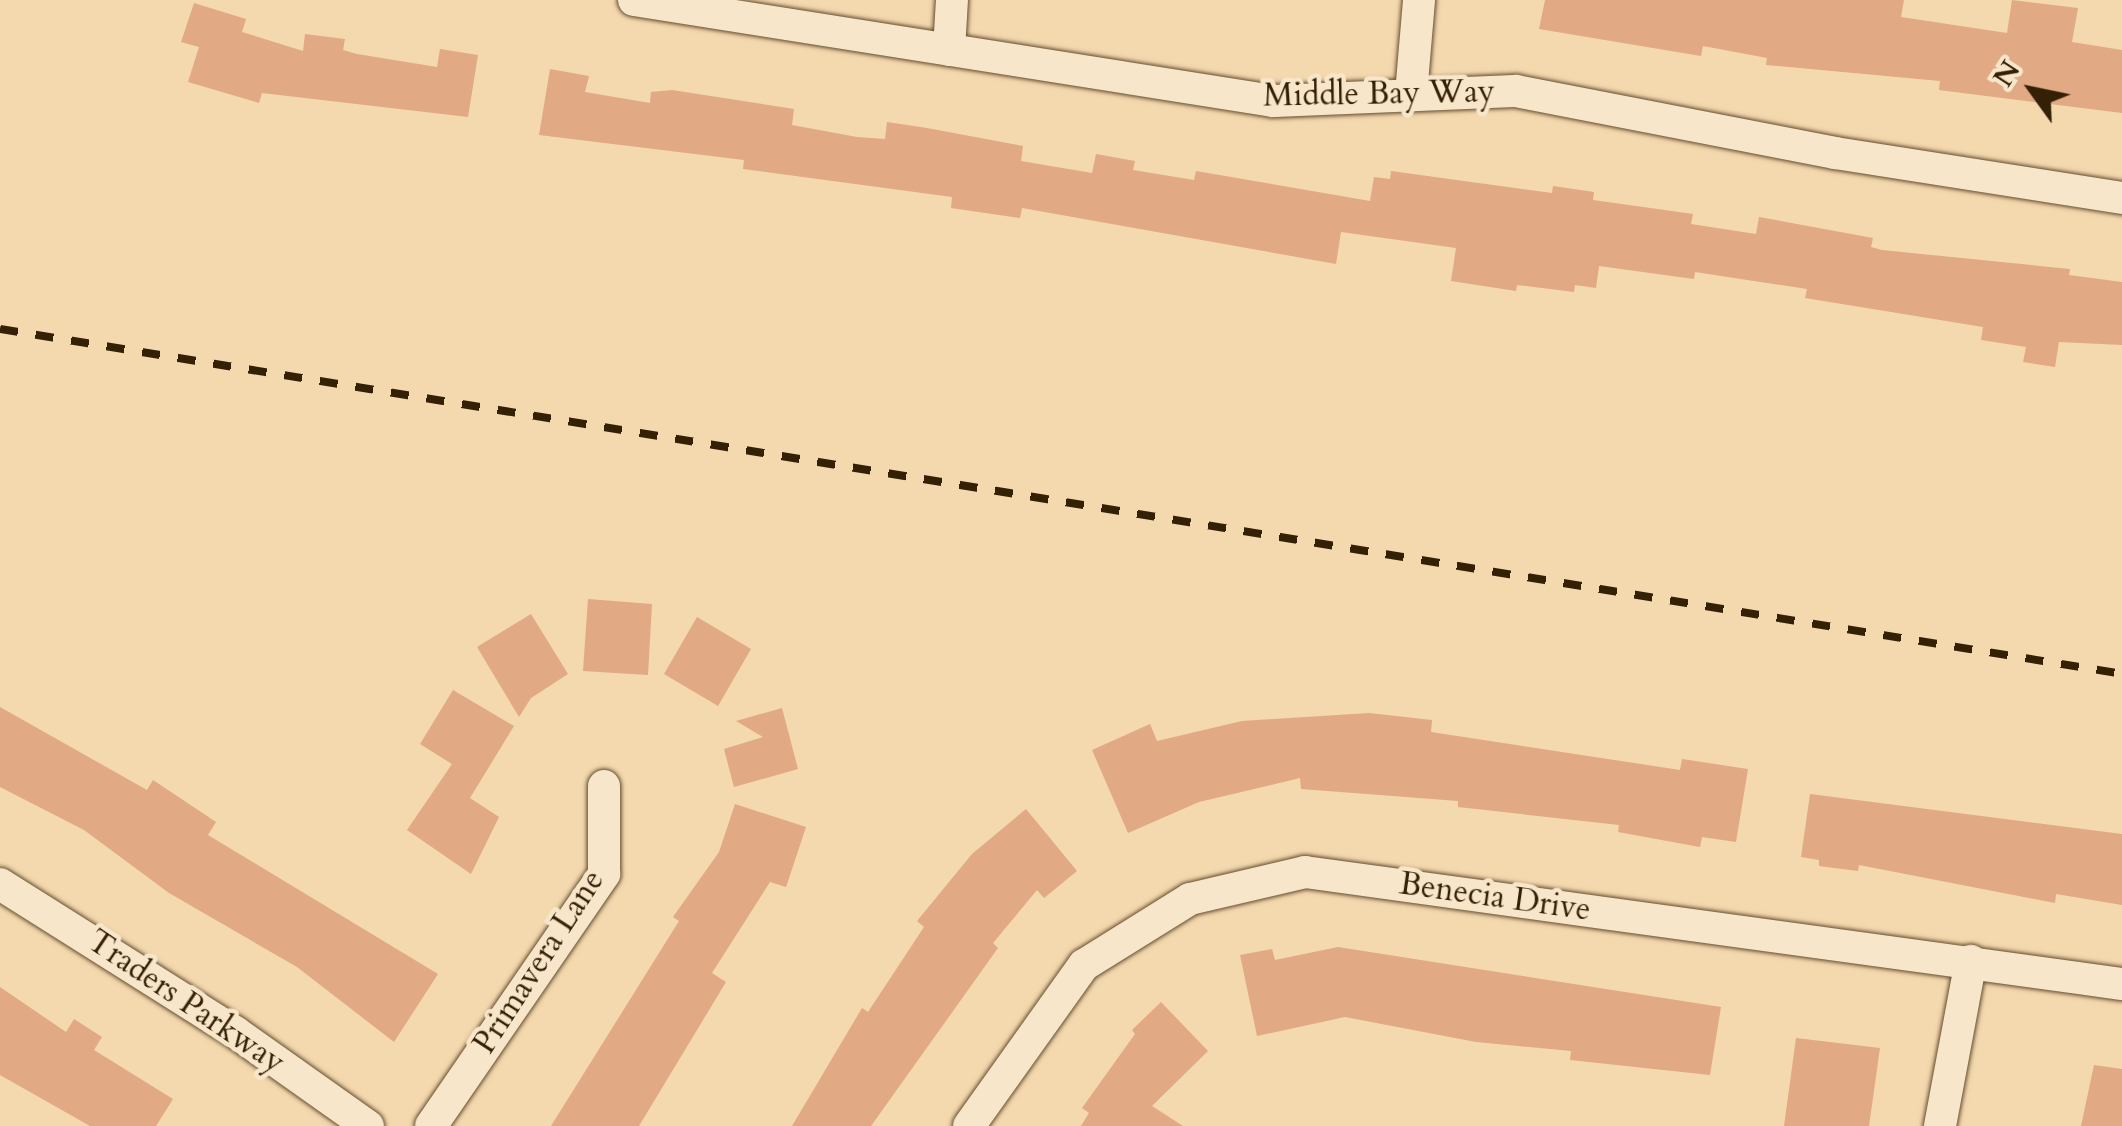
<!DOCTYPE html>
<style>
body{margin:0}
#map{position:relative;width:2122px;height:1126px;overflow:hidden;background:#f4d8ae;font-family:Cardo,serif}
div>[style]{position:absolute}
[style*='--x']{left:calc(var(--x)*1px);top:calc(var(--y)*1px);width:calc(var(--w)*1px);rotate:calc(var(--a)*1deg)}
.building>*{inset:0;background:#e1a984}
.roads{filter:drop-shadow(0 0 2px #644e2f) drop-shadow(0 0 2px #644e2f)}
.minor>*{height:32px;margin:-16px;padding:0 16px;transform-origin:16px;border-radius:16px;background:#f8e6ca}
.rail>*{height:8px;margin-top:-4px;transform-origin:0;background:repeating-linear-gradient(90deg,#342005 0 18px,transparent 0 36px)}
span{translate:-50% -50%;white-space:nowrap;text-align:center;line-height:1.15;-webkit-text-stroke:9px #f8e6ca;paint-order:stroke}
.street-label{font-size:32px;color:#342005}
.north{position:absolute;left:1982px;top:40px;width:100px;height:100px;-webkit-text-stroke:8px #f8e6ca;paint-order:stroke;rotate:303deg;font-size:28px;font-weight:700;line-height:40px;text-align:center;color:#342005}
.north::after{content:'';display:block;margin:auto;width:35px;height:45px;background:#342005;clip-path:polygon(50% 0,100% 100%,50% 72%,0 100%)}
</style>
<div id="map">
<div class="building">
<div style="clip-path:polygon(1545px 0,1904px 0,1901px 17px,2007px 33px,2012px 0,2078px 8px,2072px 42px,2122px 50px,2122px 113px,1939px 90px,1940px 81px,1766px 65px,1767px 58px,1703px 46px,1701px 56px,1539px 29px)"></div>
<div style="clip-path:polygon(194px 3px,246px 19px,242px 32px,303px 51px,305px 34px,345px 39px,343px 50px,357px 54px,437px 67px,440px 49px,478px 55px,468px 117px,262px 93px,259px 103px,188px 82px,199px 47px,181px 42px)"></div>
<div style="clip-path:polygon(550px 69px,589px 76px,585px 92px,650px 103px,651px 92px,672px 90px,794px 109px,792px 125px,857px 137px,885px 139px,887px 122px,927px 128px,1023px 146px,1021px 161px,1092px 173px,1096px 154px,1135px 161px,1133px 170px,1194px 180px,1196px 171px,1370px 201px,1374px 177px,1390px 179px,1391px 171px,1552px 193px,1553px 186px,1594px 192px,1593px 200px,1693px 214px,1691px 224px,1756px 234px,1759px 217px,1873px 238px,1871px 247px,1882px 250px,2070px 269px,2069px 275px,2122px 282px,2122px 345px,2059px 342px,2055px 367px,2023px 362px,2026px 347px,1981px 340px,1983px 327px,1805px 298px,1807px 289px,1695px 272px,1694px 279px,1599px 266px,1596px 288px,1575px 285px,1574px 292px,1517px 285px,1516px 291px,1451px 281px,1456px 248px,1341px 232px,1336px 264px,1022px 208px,1020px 218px,951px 208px,952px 197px,743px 169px,744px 160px,539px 135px)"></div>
<div style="clip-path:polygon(588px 599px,652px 604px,648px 675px,583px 671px)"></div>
<div style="clip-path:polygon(531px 614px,568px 674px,531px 698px,519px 717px,477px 647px)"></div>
<div style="clip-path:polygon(697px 617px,751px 649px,718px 706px,664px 674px)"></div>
<div style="clip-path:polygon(453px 690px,514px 726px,470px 798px,499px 817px,471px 874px,407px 830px,452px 764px,420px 744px)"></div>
<div style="clip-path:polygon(0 707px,147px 790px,153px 780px,216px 822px,208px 835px,438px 974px,394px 1042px,297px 967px,169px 893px,84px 830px,0 787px)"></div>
<div style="clip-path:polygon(782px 708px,798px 769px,734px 787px,724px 749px,763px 737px,736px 721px)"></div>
<div style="clip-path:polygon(1369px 713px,1432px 720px,1431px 732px,1680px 770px,1682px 759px,1748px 769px,1736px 842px,1702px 837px,1700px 847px,1618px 832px,1619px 825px,1458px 807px,1458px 801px,1301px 789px,1300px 778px,1199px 802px,1128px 833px,1092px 750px,1150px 724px,1157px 741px,1242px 721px)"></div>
<div style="clip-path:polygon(1810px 794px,2122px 834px,2122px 905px,2056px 894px,2055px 903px,1859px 865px,1858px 871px,1819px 866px,1819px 860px,1801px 857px)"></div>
<div style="clip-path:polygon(735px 804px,806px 827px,786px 887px,770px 882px,712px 973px,726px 982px,639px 1126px,551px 1126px,679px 921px,673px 917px,719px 852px)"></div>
<div style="clip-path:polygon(1026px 809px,1077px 871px,1044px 898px,1037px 890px,993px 943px,998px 948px,871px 1126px,792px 1126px,862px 1008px,868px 1012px,924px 927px,917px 921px,972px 854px)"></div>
<div style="clip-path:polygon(1338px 947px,1721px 1007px,1710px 1075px,1570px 1060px,1571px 1051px,1476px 1042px,1345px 1017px,1257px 1036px,1240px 955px,1272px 949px,1275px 960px)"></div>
<div style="clip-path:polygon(0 987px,66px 1032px,74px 1019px,102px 1037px,94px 1050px,173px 1099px,156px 1126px,90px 1126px,0 1075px)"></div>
<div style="clip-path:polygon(1161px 1002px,1208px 1051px,1152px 1106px,1183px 1126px,1081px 1126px,1089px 1113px,1082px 1108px,1135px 1034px,1132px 1030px)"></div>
<div style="clip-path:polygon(1796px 1038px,1880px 1048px,1869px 1126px,1784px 1126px)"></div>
<div style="clip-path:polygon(2094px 1065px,2122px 1069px,2122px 1126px,2081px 1126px)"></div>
</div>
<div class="roads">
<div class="minor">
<div style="--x:634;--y:0;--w:647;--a:8.98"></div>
<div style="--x:1273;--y:101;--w:243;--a:-2.4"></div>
<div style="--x:1516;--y:91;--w:325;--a:11"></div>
<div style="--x:1835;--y:153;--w:291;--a:8.9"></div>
<div style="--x:949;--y:50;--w:50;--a:-86.6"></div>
<div style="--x:1411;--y:94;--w:94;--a:-85.1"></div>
<div style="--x:0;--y:884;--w:278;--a:32.2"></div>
<div style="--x:235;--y:1032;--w:163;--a:35.3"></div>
<div style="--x:431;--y:1126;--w:306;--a:-55.5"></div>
<div style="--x:604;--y:874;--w:88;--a:-90"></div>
<div style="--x:969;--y:1126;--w:198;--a:-54.5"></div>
<div style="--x:1084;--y:965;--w:125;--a:-31.9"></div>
<div style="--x:1190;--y:899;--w:118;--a:-13.2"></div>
<div style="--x:1305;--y:872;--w:825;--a:7.81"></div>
<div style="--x:1940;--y:1126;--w:168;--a:-79.4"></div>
</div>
</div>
<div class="rail">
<div style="--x:0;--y:329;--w:2150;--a:9.23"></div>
</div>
<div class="street-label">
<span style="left:1379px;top:94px;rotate:-1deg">Middle Bay Way</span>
<span style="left:1495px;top:897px;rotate:8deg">Benecia Drive</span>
<span style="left:539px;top:962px;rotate:-57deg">Primavera Lane</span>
<span style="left:186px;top:1002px;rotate:34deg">Traders Parkway</span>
</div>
<div class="north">N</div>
</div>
